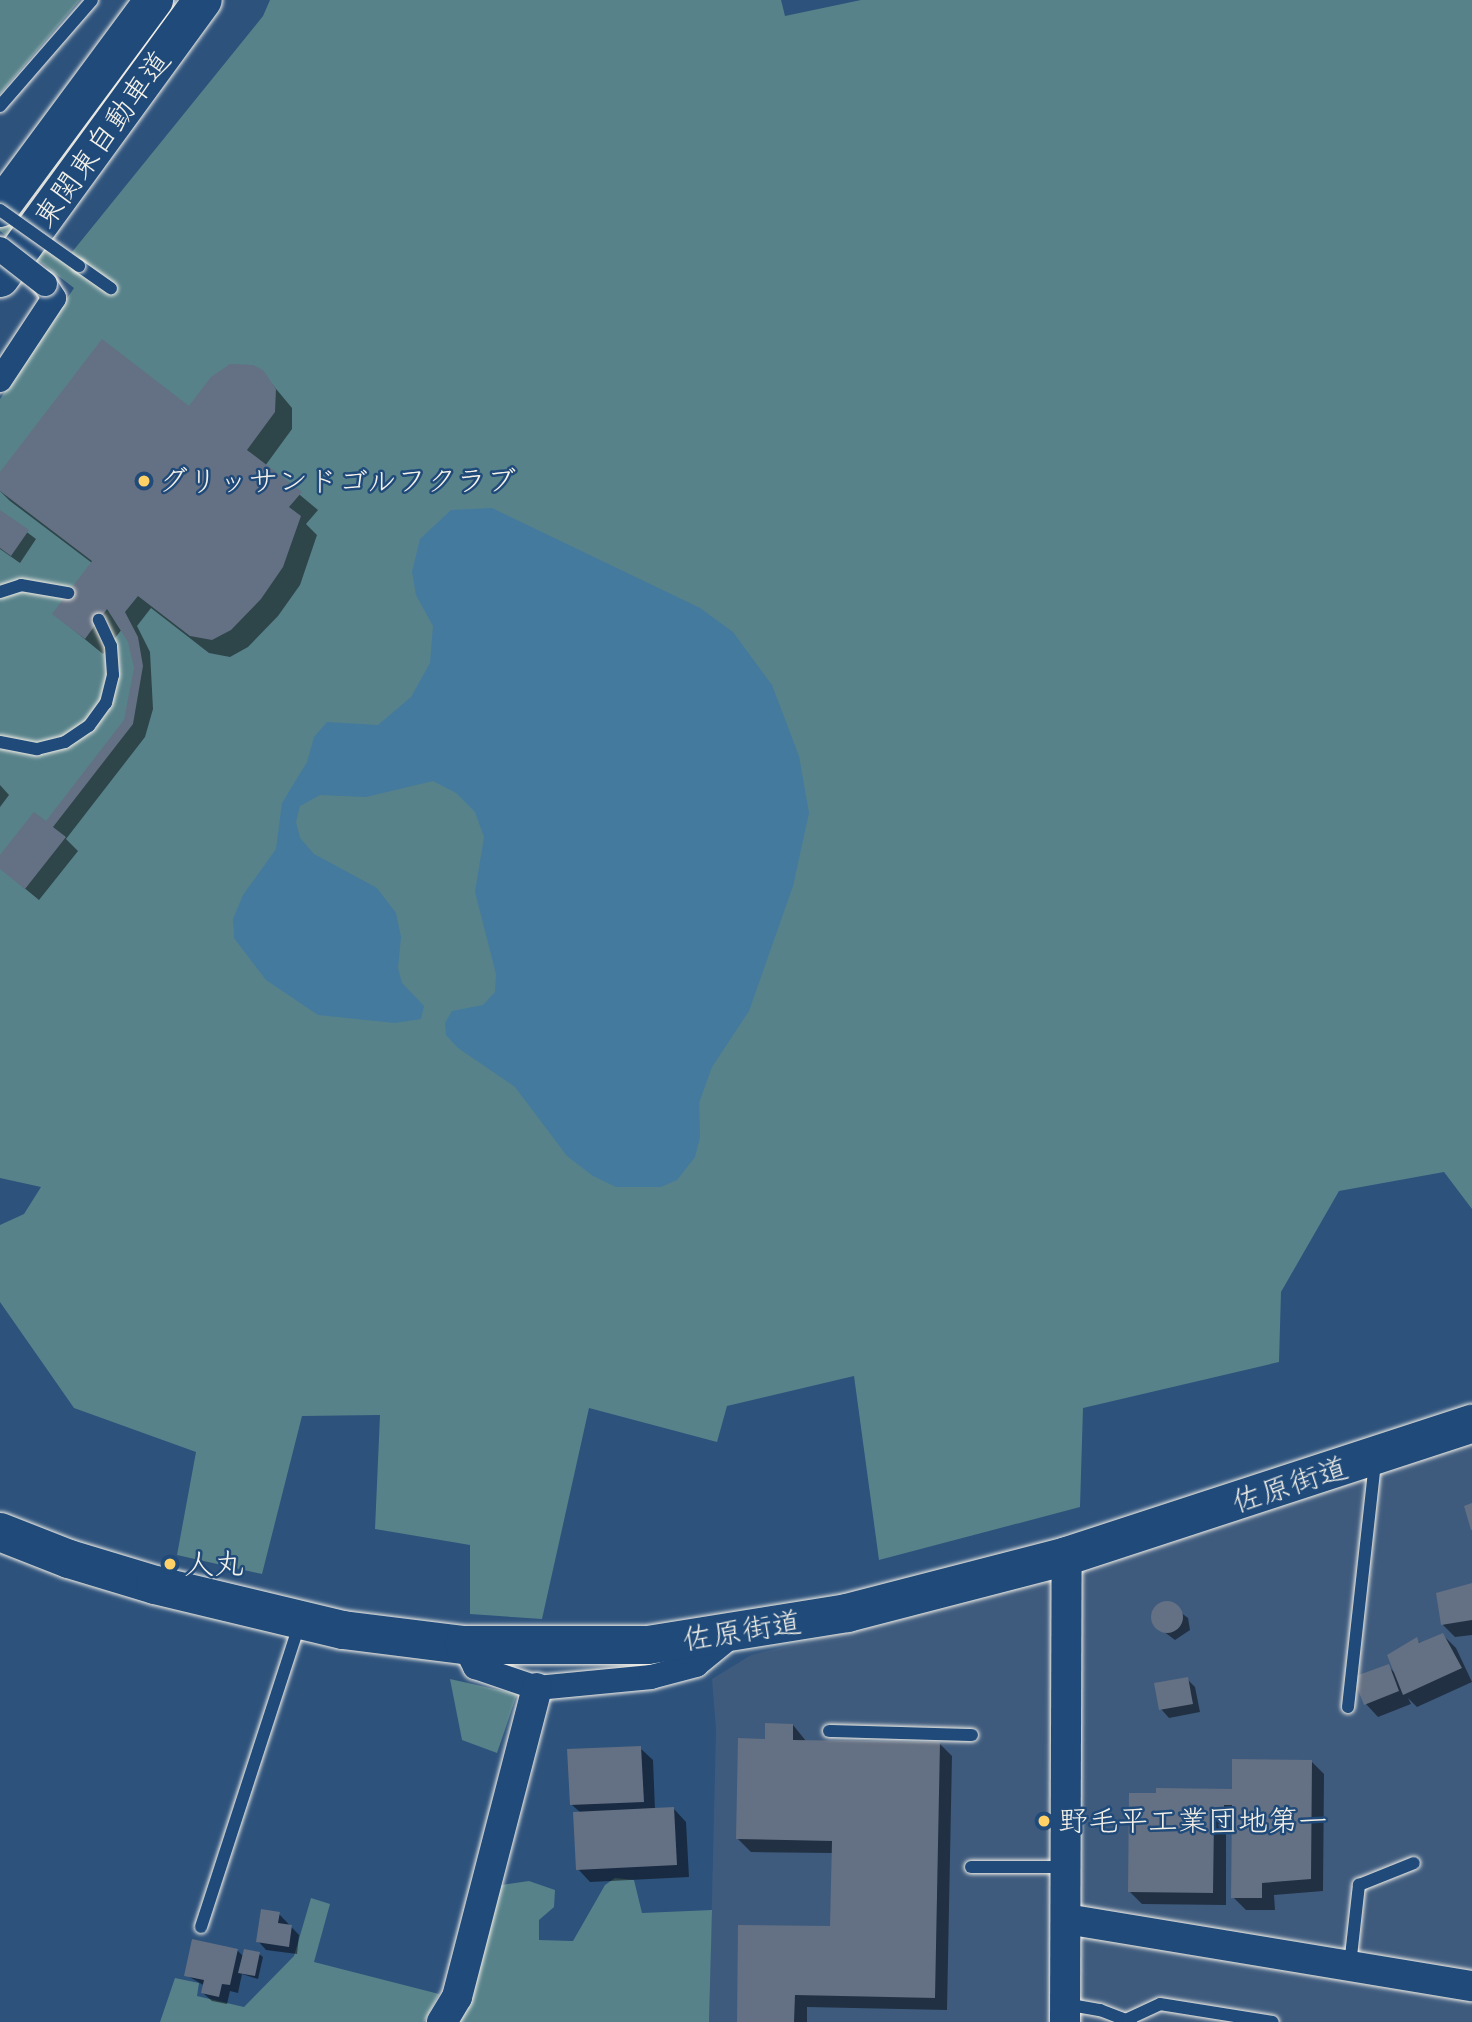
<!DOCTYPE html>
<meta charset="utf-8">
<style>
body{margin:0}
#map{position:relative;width:1472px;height:2022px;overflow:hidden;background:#2d527c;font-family:Caveat,"Klee One",sans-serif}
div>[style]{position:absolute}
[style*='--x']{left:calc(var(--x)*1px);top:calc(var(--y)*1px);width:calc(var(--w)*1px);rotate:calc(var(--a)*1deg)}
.built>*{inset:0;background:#3e5b7e}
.green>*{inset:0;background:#57828a}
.water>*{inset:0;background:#437a9e}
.shadow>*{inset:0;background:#0007}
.building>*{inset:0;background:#647083}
.round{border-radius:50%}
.roads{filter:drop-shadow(0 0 2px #f4f1e8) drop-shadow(0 0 2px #f4f1e8)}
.service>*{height:12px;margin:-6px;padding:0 6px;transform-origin:6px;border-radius:6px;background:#1f4a7a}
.minor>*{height:24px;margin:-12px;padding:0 12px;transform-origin:12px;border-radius:12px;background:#1f4a7a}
.tertiary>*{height:30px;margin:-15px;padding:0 15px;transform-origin:15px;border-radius:15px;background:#1f4a7a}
.trunk>*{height:38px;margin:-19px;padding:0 19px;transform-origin:19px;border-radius:19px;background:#1f4a7a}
.motorway>*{height:38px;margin:-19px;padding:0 19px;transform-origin:19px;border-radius:19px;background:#1f4a7a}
.bridges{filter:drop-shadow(0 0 2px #f4f1e8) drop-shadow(0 0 2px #f4f1e8)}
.service-bridge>*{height:12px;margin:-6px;padding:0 6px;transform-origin:6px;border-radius:6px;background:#1f4a7a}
.minor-bridge>*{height:24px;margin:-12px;padding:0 12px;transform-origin:12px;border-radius:12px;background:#1f4a7a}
.dots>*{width:19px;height:19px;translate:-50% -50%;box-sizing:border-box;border:4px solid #1f4a7a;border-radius:50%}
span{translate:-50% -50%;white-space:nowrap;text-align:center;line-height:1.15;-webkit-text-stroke:5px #1f4a7a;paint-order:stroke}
.street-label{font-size:30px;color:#f4f1e8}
.poi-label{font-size:30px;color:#f4f1e8}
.left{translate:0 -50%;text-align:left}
</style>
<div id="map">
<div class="built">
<div style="clip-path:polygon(1472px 1439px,1472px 2022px,709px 2022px,716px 1730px,712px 1679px,751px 1655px,1067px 1576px)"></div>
</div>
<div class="green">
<div style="clip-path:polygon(0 0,80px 0,0 94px)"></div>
<div style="clip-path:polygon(270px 0,781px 0,785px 16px,861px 0,1472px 0,1472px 1209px,1444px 1172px,1339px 1191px,1281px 1292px,1279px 1362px,1083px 1408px,1080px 1507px,879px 1560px,854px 1376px,727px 1406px,717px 1442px,589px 1408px,542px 1619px,470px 1614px,470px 1545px,375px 1529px,380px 1415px,302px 1416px,262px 1574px,177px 1555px,196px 1452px,74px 1408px,0 1302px,0 1225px,24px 1214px,41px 1187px,0 1178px,0 399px,74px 288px,0 231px,0 216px,64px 262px,263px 16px)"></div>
<div style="clip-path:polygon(450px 1679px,517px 1694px,497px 1753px,462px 1740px)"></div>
<div style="clip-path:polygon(615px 1878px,634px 1880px,642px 1913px,712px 1910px,709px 2022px,454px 2022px,466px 2003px,501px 1885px,529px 1881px,555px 1890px,554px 1907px,539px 1920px,539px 1940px,573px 1941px,605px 1885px)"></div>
<div style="clip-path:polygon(311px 1898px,330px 1904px,314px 1962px,439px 1994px,424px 2022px,160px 2022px,175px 1978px,199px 1983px,197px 1996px,244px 2007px,294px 1956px)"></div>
</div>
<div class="water">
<div style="clip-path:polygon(492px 508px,700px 608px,733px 632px,772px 685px,799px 756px,809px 813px,793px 886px,749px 1011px,712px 1067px,699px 1103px,700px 1137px,695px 1157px,677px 1180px,661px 1187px,616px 1187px,593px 1176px,567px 1156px,515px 1087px,458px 1048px,446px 1035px,445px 1023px,452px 1011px,483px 1005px,495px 992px,496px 974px,475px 892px,484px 837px,475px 812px,456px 793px,433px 781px,366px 797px,320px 795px,300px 806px,296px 822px,300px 838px,314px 854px,377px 888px,396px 913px,401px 937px,398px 968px,402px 983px,424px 1006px,421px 1019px,395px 1023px,318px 1015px,266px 980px,234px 938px,233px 919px,243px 895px,276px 849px,282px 803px,307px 762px,314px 737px,327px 722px,378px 725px,411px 697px,430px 663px,433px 626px,416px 595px,412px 572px,420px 539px,451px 510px)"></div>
</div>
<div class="shadow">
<div style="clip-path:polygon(262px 372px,292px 408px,292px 429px,265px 466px,318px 510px,306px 524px,317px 535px,300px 585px,278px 616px,248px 647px,230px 657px,209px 653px,151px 608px,137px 626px,150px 652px,153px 709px,145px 737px,66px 839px,78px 851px,39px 900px,0 868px,0 858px,46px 824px,126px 720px,136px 668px,130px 641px,122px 629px,103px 654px,54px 614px,92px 563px,10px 501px,0 491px,0 475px,190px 408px)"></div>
<div style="clip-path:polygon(0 512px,36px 539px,20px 563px,0 549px)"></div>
<div style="clip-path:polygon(0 785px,9px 795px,0 807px)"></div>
<div style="clip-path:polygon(1472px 1585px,1472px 1635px,1455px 1637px,1443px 1625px)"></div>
<div style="clip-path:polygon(1168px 1603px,1188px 1618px,1190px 1630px,1175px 1640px,1155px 1625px,1153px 1613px)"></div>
<div style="clip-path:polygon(1443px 1635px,1456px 1648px,1472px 1682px,1417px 1707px,1408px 1698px,1411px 1704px,1378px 1717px,1366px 1704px,1388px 1666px,1397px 1675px,1416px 1639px,1421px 1644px)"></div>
<div style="clip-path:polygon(1187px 1679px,1195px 1687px,1200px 1712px,1169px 1718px,1161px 1709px)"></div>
<div style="clip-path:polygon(793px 1725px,806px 1741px,939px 1743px,952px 1756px,947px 2010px,807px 2007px,807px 2022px,739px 2022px,832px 1928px,833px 1853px,751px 1852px,738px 1839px,767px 1741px)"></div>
<div style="clip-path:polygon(640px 1748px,653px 1760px,655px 1810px,674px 1809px,686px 1822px,689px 1877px,590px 1882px,578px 1869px,581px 1813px,572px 1805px)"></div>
<div style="clip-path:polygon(1311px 1761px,1324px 1774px,1323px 1891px,1274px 1895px,1275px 1910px,1246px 1910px,1233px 1897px,1234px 1832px,1226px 1832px,1226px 1905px,1142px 1904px,1130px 1892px,1234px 1790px)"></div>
<div style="clip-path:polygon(279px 1914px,299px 1935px,297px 1954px,266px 1950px,258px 1941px)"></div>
<div style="clip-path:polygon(237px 1950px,244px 1957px,259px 1954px,263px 1957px,258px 1979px,242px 1974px,238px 1993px,230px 1991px,227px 2004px,212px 2001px,203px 1993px,205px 1986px,186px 1975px)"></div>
</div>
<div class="building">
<div style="clip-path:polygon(102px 339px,189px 406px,211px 377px,230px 364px,253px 365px,263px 370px,276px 389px,275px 412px,247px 450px,302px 492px,289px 507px,301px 516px,283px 567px,261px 599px,231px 630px,212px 640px,190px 636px,138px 596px,125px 612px,138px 637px,143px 666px,133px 724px,53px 827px,66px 837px,25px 889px,0 869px,0 855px,34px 812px,46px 821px,124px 720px,134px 668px,128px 642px,107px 609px,85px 639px,52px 614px,92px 561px,0 491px,0 472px)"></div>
<div style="clip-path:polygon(0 510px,29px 530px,11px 556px,0 548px)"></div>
<div style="clip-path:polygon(1472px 1503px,1472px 1530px,1471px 1530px,1464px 1506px)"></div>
<div style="clip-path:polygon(1472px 1583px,1472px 1620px,1441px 1625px,1436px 1593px)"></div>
<div class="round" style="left:1151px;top:1601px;width:32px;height:32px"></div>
<div style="clip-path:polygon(1443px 1633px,1462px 1668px,1403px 1695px,1387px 1655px,1417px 1637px,1419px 1643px)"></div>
<div style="clip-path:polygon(1389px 1664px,1399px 1691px,1364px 1705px,1353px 1677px)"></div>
<div style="clip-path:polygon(1188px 1677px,1193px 1704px,1159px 1710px,1154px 1683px)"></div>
<div style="clip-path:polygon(765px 1723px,793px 1724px,793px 1740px,940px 1742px,935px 1998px,795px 1995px,794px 2022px,737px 2022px,738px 1925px,830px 1926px,832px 1841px,736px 1839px,738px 1738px,765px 1739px)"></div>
<div style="clip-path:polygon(641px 1746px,644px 1802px,570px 1805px,567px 1749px)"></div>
<div style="clip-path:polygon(1232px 1759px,1312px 1760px,1311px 1879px,1262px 1883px,1262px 1898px,1231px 1898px,1232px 1805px,1224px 1805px,1224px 1820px,1214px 1820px,1213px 1893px,1128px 1892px,1129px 1793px,1156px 1793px,1156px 1788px,1232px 1789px)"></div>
<div style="clip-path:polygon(674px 1807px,677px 1865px,576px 1870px,573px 1812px)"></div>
<div style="clip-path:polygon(261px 1909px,280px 1912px,278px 1923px,292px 1925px,289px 1947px,256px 1942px)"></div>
<div style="clip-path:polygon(192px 1939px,238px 1949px,230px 1985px,222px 1984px,219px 1997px,201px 1993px,204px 1980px,184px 1976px)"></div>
<div style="clip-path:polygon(244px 1949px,260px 1952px,255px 1976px,238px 1973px)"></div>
</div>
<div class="roads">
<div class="service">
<div style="--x:0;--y:106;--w:140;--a:-49"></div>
<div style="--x:79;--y:266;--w:39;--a:35"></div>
<div style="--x:0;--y:592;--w:22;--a:-18"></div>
<div style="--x:21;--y:585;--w:48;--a:9.7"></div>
<div style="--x:0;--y:742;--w:38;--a:11"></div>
<div style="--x:37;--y:749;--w:29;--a:-14"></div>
<div style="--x:65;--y:742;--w:29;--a:-34"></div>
<div style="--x:89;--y:726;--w:29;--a:-54"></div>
<div style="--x:106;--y:703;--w:29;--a:-76"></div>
<div style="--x:113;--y:675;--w:29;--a:-94"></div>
<div style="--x:111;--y:646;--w:29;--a:-115"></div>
<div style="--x:1348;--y:1707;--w:246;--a:-83.7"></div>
<div style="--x:829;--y:1731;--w:143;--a:1.6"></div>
<div style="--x:971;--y:1867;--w:96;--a:0"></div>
<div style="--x:201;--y:1927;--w:321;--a:-72"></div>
<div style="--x:1350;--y:1965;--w:81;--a:-83.6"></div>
<div style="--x:1359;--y:1885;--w:59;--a:-21.8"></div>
<div style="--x:1065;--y:2004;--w:36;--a:10"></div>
<div style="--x:1100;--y:2010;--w:33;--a:21"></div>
<div style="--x:1128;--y:2019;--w:35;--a:-25"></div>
<div style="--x:1160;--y:2004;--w:114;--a:9.1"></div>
</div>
<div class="minor">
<div style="--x:0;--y:380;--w:98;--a:-56.6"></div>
<div style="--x:54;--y:298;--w:17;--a:-123"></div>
<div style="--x:464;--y:1645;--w:25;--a:63"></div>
<div style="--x:475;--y:1667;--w:65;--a:18.7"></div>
<div style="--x:537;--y:1688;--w:115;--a:-5.5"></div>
<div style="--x:651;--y:1677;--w:47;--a:-14.9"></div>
<div style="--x:696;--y:1665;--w:49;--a:-39.2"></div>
</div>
<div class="tertiary">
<div style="--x:1066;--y:1919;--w:411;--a:9.4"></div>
<div style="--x:442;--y:2022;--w:29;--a:-59"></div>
<div style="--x:457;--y:1997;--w:319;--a:-75.5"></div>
<div style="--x:1065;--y:2022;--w:466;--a:-89.8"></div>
</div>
<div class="trunk">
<div style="--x:0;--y:1532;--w:74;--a:21.4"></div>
<div style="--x:69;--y:1559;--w:90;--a:16.8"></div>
<div style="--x:155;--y:1585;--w:193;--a:13.5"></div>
<div style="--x:343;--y:1630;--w:122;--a:7.1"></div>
<div style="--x:464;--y:1645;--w:184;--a:0"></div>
<div style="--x:648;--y:1645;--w:202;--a:-9.1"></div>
<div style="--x:847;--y:1613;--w:227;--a:-14.5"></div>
<div style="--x:1067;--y:1556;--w:426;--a:-18.1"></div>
</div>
<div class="motorway">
<div style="--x:0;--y:208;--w:259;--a:-53.5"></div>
<div style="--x:0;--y:278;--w:344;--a:-53.9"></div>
</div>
</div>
<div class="bridges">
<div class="service-bridge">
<div style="--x:0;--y:210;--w:97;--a:35.3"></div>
</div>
<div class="minor-bridge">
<div style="--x:0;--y:249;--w:57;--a:37.9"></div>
</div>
</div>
<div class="dots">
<div style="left:144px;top:481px;background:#ffd166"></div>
<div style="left:170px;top:1564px;background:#ffd166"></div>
<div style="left:1044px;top:1821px;background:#ffd166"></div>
</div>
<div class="street-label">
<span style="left:102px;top:139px;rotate:-54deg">東関東自動車道</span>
<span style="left:1290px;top:1485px;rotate:-18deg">佐原街道</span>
<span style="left:742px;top:1631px;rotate:-9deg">佐原街道</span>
</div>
<div class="poi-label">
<span class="left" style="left:158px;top:481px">グリッサンドゴルフクラブ</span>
<span class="left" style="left:184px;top:1564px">人丸</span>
<span class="left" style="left:1058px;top:1821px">野毛平工業団地第一</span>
</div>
</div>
